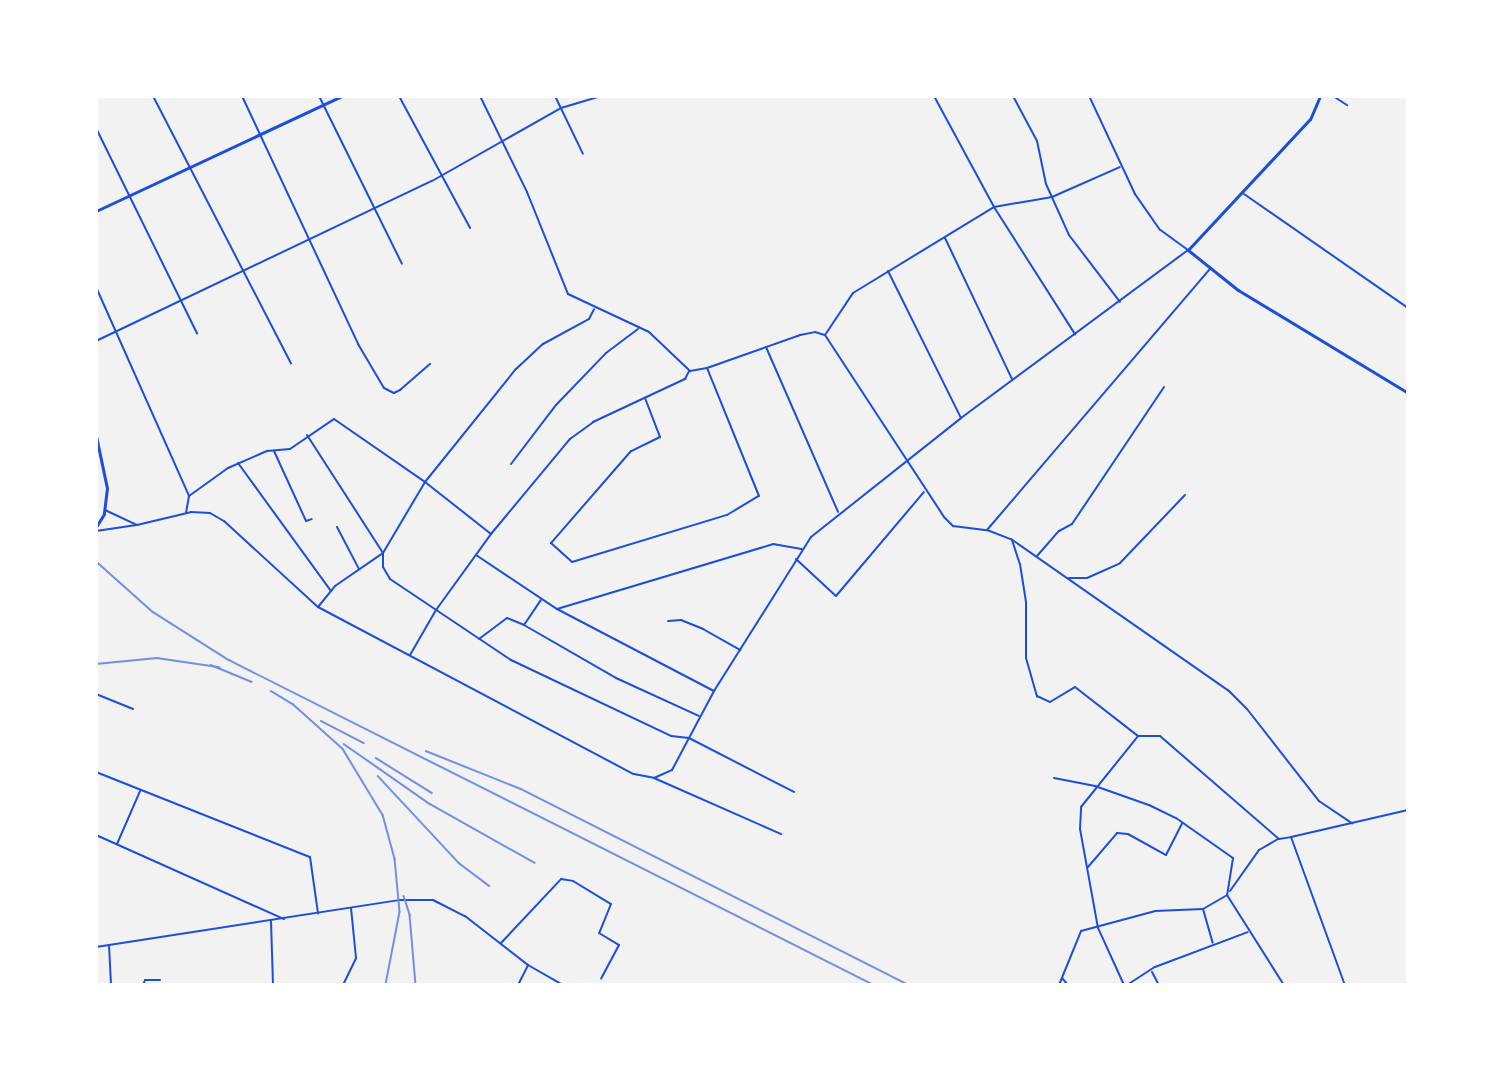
<!DOCTYPE html>
<style>
body{margin:0}
#map{position:relative;width:1504px;height:1081px;overflow:hidden;background:#f2f2f2;font-family:"Noto Serif",serif}
div>[style]{position:absolute}
[style*='--x']{left:calc(var(--x)*1px);top:calc(var(--y)*1px);width:calc(var(--w)*1px);rotate:calc(var(--a)*1deg)}
.minor>*{height:2px;margin:-1px;padding:0 1px;transform-origin:1px;border-radius:1px;background:#1d4ed8}
.tertiary>*{height:3px;margin:-1.5px;padding:0 1.5px;transform-origin:1.5px;border-radius:1.5px;background:#1d4ed8}
.rail>*{height:1.5px;margin:-0.75px;padding:0 0.75px;transform-origin:0.75px;border-radius:0.75px;background:#7290e2}
span{translate:-50% -50%;white-space:nowrap;text-align:center;line-height:1.15;-webkit-text-stroke:6px #fff;paint-order:stroke}
.frame{position:absolute;inset:0;border:98px solid #fff;pointer-events:none}
</style>
<div id="map">
<div class="minor">
<div style="--x:153;--y:96;--w:301;--a:62.7"></div>
<div style="--x:242;--y:96;--w:274;--a:64.9"></div>
<div style="--x:358;--y:344;--w:51;--a:59.4"></div>
<div style="--x:384;--y:388;--w:11;--a:27"></div>
<div style="--x:394;--y:393;--w:7;--a:-27"></div>
<div style="--x:400;--y:390;--w:40;--a:-41"></div>
<div style="--x:319;--y:96;--w:187;--a:63.7"></div>
<div style="--x:399;--y:96;--w:150;--a:61.7"></div>
<div style="--x:480;--y:96;--w:107;--a:63.9"></div>
<div style="--x:527;--y:192;--w:110;--a:68.1"></div>
<div style="--x:568;--y:294;--w:89;--a:25.1"></div>
<div style="--x:649;--y:332;--w:57;--a:43.6"></div>
<div style="--x:555;--y:96;--w:64;--a:64.2"></div>
<div style="--x:934;--y:96;--w:126;--a:61.6"></div>
<div style="--x:994;--y:207;--w:151;--a:57.5"></div>
<div style="--x:1013;--y:96;--w:51;--a:61.9"></div>
<div style="--x:1037;--y:141;--w:44;--a:78.2"></div>
<div style="--x:1046;--y:184;--w:56;--a:65.7"></div>
<div style="--x:1069;--y:235;--w:84;--a:52.7"></div>
<div style="--x:1333;--y:96;--w:17;--a:33"></div>
<div style="--x:96;--y:128;--w:229;--a:63.8"></div>
<div style="--x:1244;--y:194;--w:200;--a:34.8"></div>
<div style="--x:945;--y:238;--w:156;--a:64.6"></div>
<div style="--x:888;--y:271;--w:164;--a:63.6"></div>
<div style="--x:96;--y:287;--w:229;--a:66"></div>
<div style="--x:189;--y:496;--w:48;--a:-35.7"></div>
<div style="--x:228;--y:468;--w:43;--a:-23.6"></div>
<div style="--x:267;--y:451;--w:23;--a:-5"></div>
<div style="--x:290;--y:449;--w:53;--a:-34.3"></div>
<div style="--x:334;--y:419;--w:111;--a:34.7"></div>
<div style="--x:425;--y:482;--w:84;--a:38.2"></div>
<div style="--x:825;--y:335;--w:50;--a:-56.3"></div>
<div style="--x:853;--y:293;--w:165;--a:-31.4"></div>
<div style="--x:994;--y:207;--w:59;--a:-9.8"></div>
<div style="--x:1052;--y:197;--w:74;--a:-23.8"></div>
<div style="--x:96;--y:341;--w:372;--a:-25.5"></div>
<div style="--x:432;--y:181;--w:148;--a:-29.5"></div>
<div style="--x:561;--y:108;--w:42;--a:-16.7"></div>
<div style="--x:766;--y:347;--w:180;--a:66.4"></div>
<div style="--x:690;--y:371;--w:17;--a:-10"></div>
<div style="--x:707;--y:368;--w:99;--a:-19.5"></div>
<div style="--x:800;--y:335;--w:15;--a:-11"></div>
<div style="--x:815;--y:332;--w:10;--a:17"></div>
<div style="--x:825;--y:335;--w:217;--a:56.8"></div>
<div style="--x:944;--y:517;--w:13;--a:45"></div>
<div style="--x:953;--y:526;--w:34;--a:7"></div>
<div style="--x:987;--y:530;--w:26;--a:21"></div>
<div style="--x:1011;--y:539;--w:266;--a:34.9"></div>
<div style="--x:1229;--y:691;--w:25;--a:45"></div>
<div style="--x:1247;--y:709;--w:117;--a:52"></div>
<div style="--x:1319;--y:801;--w:40;--a:34"></div>
<div style="--x:645;--y:398;--w:42;--a:69"></div>
<div style="--x:660;--y:437;--w:32;--a:154"></div>
<div style="--x:631;--y:451;--w:122;--a:131"></div>
<div style="--x:551;--y:543;--w:28;--a:42"></div>
<div style="--x:572;--y:562;--w:162;--a:-16.9"></div>
<div style="--x:727;--y:515;--w:37;--a:-31"></div>
<div style="--x:759;--y:496;--w:138;--a:-112.1"></div>
<div style="--x:307;--y:435;--w:140;--a:57.2"></div>
<div style="--x:383;--y:553;--w:14;--a:90"></div>
<div style="--x:383;--y:567;--w:14;--a:60"></div>
<div style="--x:390;--y:579;--w:146;--a:33.8"></div>
<div style="--x:511;--y:660;--w:177;--a:25.4"></div>
<div style="--x:671;--y:736;--w:18;--a:6"></div>
<div style="--x:689;--y:738;--w:118;--a:27.2"></div>
<div style="--x:274;--y:451;--w:77;--a:65.4"></div>
<div style="--x:306;--y:521;--w:6;--a:-18"></div>
<div style="--x:238;--y:463;--w:158;--a:54"></div>
<div style="--x:511;--y:464;--w:74;--a:-52.7"></div>
<div style="--x:556;--y:405;--w:72;--a:-46.1"></div>
<div style="--x:606;--y:353;--w:40;--a:-37"></div>
<div style="--x:105;--y:510;--w:35;--a:25"></div>
<div style="--x:137;--y:525;--w:56;--a:-13.5"></div>
<div style="--x:191;--y:512;--w:19;--a:3"></div>
<div style="--x:210;--y:513;--w:16;--a:30"></div>
<div style="--x:224;--y:521;--w:127;--a:42.5"></div>
<div style="--x:318;--y:607;--w:357;--a:27.9"></div>
<div style="--x:634;--y:774;--w:20;--a:11"></div>
<div style="--x:654;--y:778;--w:139;--a:23.8"></div>
<div style="--x:186;--y:513;--w:17;--a:-80"></div>
<div style="--x:337;--y:527;--w:47;--a:62.4"></div>
<div style="--x:987;--y:530;--w:343;--a:-49.5"></div>
<div style="--x:96;--y:531;--w:41;--a:-8.3"></div>
<div style="--x:1012;--y:540;--w:25;--a:72"></div>
<div style="--x:1020;--y:564;--w:38;--a:81"></div>
<div style="--x:1026;--y:602;--w:56;--a:90"></div>
<div style="--x:1026;--y:658;--w:40;--a:74"></div>
<div style="--x:1037;--y:696;--w:14;--a:25"></div>
<div style="--x:1050;--y:702;--w:29;--a:-31"></div>
<div style="--x:1075;--y:687;--w:80;--a:37.9"></div>
<div style="--x:1138;--y:736;--w:22;--a:0"></div>
<div style="--x:1160;--y:736;--w:157;--a:40.9"></div>
<div style="--x:1279;--y:839;--w:12;--a:-9"></div>
<div style="--x:1291;--y:837;--w:158;--a:70"></div>
<div style="--x:476;--y:555;--w:97;--a:33.7"></div>
<div style="--x:557;--y:609;--w:177;--a:27.6"></div>
<div style="--x:1037;--y:556;--w:33;--a:-49"></div>
<div style="--x:1059;--y:531;--w:15;--a:-28"></div>
<div style="--x:1072;--y:524;--w:165;--a:-56.1"></div>
<div style="--x:796;--y:559;--w:54;--a:42.8"></div>
<div style="--x:836;--y:596;--w:136;--a:-49.8"></div>
<div style="--x:1069;--y:578;--w:18;--a:0"></div>
<div style="--x:1087;--y:578;--w:36;--a:-24"></div>
<div style="--x:1120;--y:563;--w:94;--a:-46.3"></div>
<div style="--x:318;--y:607;--w:27;--a:-51"></div>
<div style="--x:335;--y:586;--w:58;--a:-34.5"></div>
<div style="--x:383;--y:553;--w:82;--a:-59.4"></div>
<div style="--x:425;--y:482;--w:145;--a:-51.2"></div>
<div style="--x:516;--y:369;--w:37;--a:-43"></div>
<div style="--x:543;--y:344;--w:52;--a:-28.5"></div>
<div style="--x:589;--y:319;--w:11;--a:-63"></div>
<div style="--x:557;--y:609;--w:226;--a:-16.7"></div>
<div style="--x:773;--y:544;--w:29;--a:10"></div>
<div style="--x:668;--y:621;--w:13;--a:-4"></div>
<div style="--x:681;--y:620;--w:24;--a:22"></div>
<div style="--x:703;--y:629;--w:43;--a:29.6"></div>
<div style="--x:524;--y:625;--w:106;--a:29.9"></div>
<div style="--x:616;--y:678;--w:91;--a:24.6"></div>
<div style="--x:479;--y:639;--w:35;--a:-37"></div>
<div style="--x:507;--y:618;--w:18;--a:22"></div>
<div style="--x:524;--y:625;--w:30;--a:-56"></div>
<div style="--x:410;--y:655;--w:52;--a:-60"></div>
<div style="--x:436;--y:610;--w:94;--a:-54.1"></div>
<div style="--x:491;--y:534;--w:124;--a:-50.3"></div>
<div style="--x:570;--y:439;--w:29;--a:-36"></div>
<div style="--x:593;--y:422;--w:102;--a:-25.1"></div>
<div style="--x:685;--y:379;--w:9;--a:-63"></div>
<div style="--x:96;--y:694;--w:40;--a:22"></div>
<div style="--x:96;--y:772;--w:230;--a:21.7"></div>
<div style="--x:310;--y:857;--w:57;--a:81.9"></div>
<div style="--x:654;--y:778;--w:20;--a:-24"></div>
<div style="--x:672;--y:770;--w:89;--a:-62"></div>
<div style="--x:714;--y:691;--w:182;--a:-57.8"></div>
<div style="--x:811;--y:537;--w:191;--a:-38.4"></div>
<div style="--x:961;--y:418;--w:282;--a:-36.5"></div>
<div style="--x:1188;--y:250;--w:34;--a:-144"></div>
<div style="--x:1160;--y:230;--w:44;--a:-124.8"></div>
<div style="--x:1135;--y:194;--w:108;--a:-115.1"></div>
<div style="--x:1054;--y:778;--w:42;--a:11"></div>
<div style="--x:1095;--y:786;--w:57;--a:19.4"></div>
<div style="--x:1149;--y:805;--w:30;--a:26"></div>
<div style="--x:1176;--y:818;--w:70;--a:35.1"></div>
<div style="--x:1233;--y:858;--w:37;--a:99"></div>
<div style="--x:1227;--y:895;--w:107;--a:57.7"></div>
<div style="--x:96;--y:835;--w:206;--a:24.1"></div>
<div style="--x:1291;--y:837;--w:120;--a:-13"></div>
<div style="--x:117;--y:844;--w:58;--a:-66.5"></div>
<div style="--x:1088;--y:867;--w:45;--a:-49.5"></div>
<div style="--x:1117;--y:833;--w:11;--a:5"></div>
<div style="--x:1128;--y:834;--w:43;--a:28.9"></div>
<div style="--x:1166;--y:855;--w:35;--a:-63"></div>
<div style="--x:1230;--y:891;--w:50;--a:-54.7"></div>
<div style="--x:1259;--y:850;--w:22;--a:-30"></div>
<div style="--x:1203;--y:909;--w:35;--a:74"></div>
<div style="--x:271;--y:921;--w:64;--a:88.2"></div>
<div style="--x:501;--y:943;--w:88;--a:-46.8"></div>
<div style="--x:561;--y:879;--w:12;--a:9"></div>
<div style="--x:573;--y:881;--w:44;--a:31.2"></div>
<div style="--x:611;--y:904;--w:31;--a:112"></div>
<div style="--x:599;--y:933;--w:23;--a:31"></div>
<div style="--x:619;--y:945;--w:38;--a:118"></div>
<div style="--x:109;--y:945;--w:40;--a:87.1"></div>
<div style="--x:96;--y:947;--w:308;--a:-8.8"></div>
<div style="--x:400;--y:900;--w:33;--a:0"></div>
<div style="--x:433;--y:900;--w:36;--a:27"></div>
<div style="--x:465;--y:916;--w:80;--a:37.9"></div>
<div style="--x:528;--y:965;--w:40;--a:29.7"></div>
<div style="--x:1152;--y:972;--w:15;--a:62"></div>
<div style="--x:1062;--y:978;--w:9;--a:49"></div>
<div style="--x:143;--y:985;--w:5;--a:-68"></div>
<div style="--x:145;--y:980;--w:15;--a:0"></div>
<div style="--x:343;--y:985;--w:30;--a:-64"></div>
<div style="--x:356;--y:958;--w:50;--a:-95.7"></div>
<div style="--x:518;--y:985;--w:22;--a:-63"></div>
<div style="--x:1059;--y:985;--w:58;--a:-67.8"></div>
<div style="--x:1081;--y:931;--w:77;--a:-15.1"></div>
<div style="--x:1155;--y:911;--w:48;--a:-2.4"></div>
<div style="--x:1203;--y:909;--w:28;--a:-30"></div>
<div style="--x:1124;--y:985;--w:63;--a:-114.5"></div>
<div style="--x:1098;--y:928;--w:101;--a:-100.3"></div>
<div style="--x:1080;--y:829;--w:22;--a:-87"></div>
<div style="--x:1081;--y:807;--w:91;--a:-51.2"></div>
<div style="--x:1127;--y:985;--w:33;--a:-33"></div>
<div style="--x:1155;--y:967;--w:99;--a:-20.6"></div>
</div>
<div class="tertiary">
<div style="--x:1320;--y:96;--w:25;--a:113"></div>
<div style="--x:1310;--y:119;--w:179;--a:133"></div>
<div style="--x:1188;--y:250;--w:64;--a:38.7"></div>
<div style="--x:1238;--y:290;--w:199;--a:31.2"></div>
<div style="--x:96;--y:211;--w:271;--a:-25.1"></div>
<div style="--x:96;--y:436;--w:53;--a:78.1"></div>
<div style="--x:107;--y:488;--w:26;--a:97"></div>
<div style="--x:104;--y:514;--w:15;--a:122"></div>
</div>
<div class="rail">
<div style="--x:96;--y:561;--w:76;--a:41.8"></div>
<div style="--x:153;--y:612;--w:90;--a:32.3"></div>
<div style="--x:229;--y:660;--w:722;--a:26.74"></div>
<div style="--x:96;--y:664;--w:61;--a:-5.6"></div>
<div style="--x:157;--y:658;--w:63;--a:8.3"></div>
<div style="--x:211;--y:665;--w:44;--a:22.5"></div>
<div style="--x:271;--y:691;--w:26;--a:31"></div>
<div style="--x:293;--y:704;--w:67;--a:42"></div>
<div style="--x:343;--y:749;--w:77;--a:58.8"></div>
<div style="--x:383;--y:815;--w:46;--a:74.7"></div>
<div style="--x:395;--y:859;--w:53;--a:84.6"></div>
<div style="--x:400;--y:912;--w:74;--a:100.9"></div>
<div style="--x:321;--y:721;--w:48;--a:27.1"></div>
<div style="--x:344;--y:744;--w:105;--a:34.9"></div>
<div style="--x:430;--y:804;--w:120;--a:29.3"></div>
<div style="--x:426;--y:751;--w:102;--a:21.8"></div>
<div style="--x:521;--y:789;--w:435;--a:26.8"></div>
<div style="--x:376;--y:758;--w:66;--a:32"></div>
<div style="--x:378;--y:776;--w:119;--a:47"></div>
<div style="--x:459;--y:863;--w:38;--a:37"></div>
<div style="--x:404;--y:896;--w:20;--a:72"></div>
<div style="--x:410;--y:915;--w:70;--a:85.1"></div>
</div>
<div class="frame"></div>
</div>
